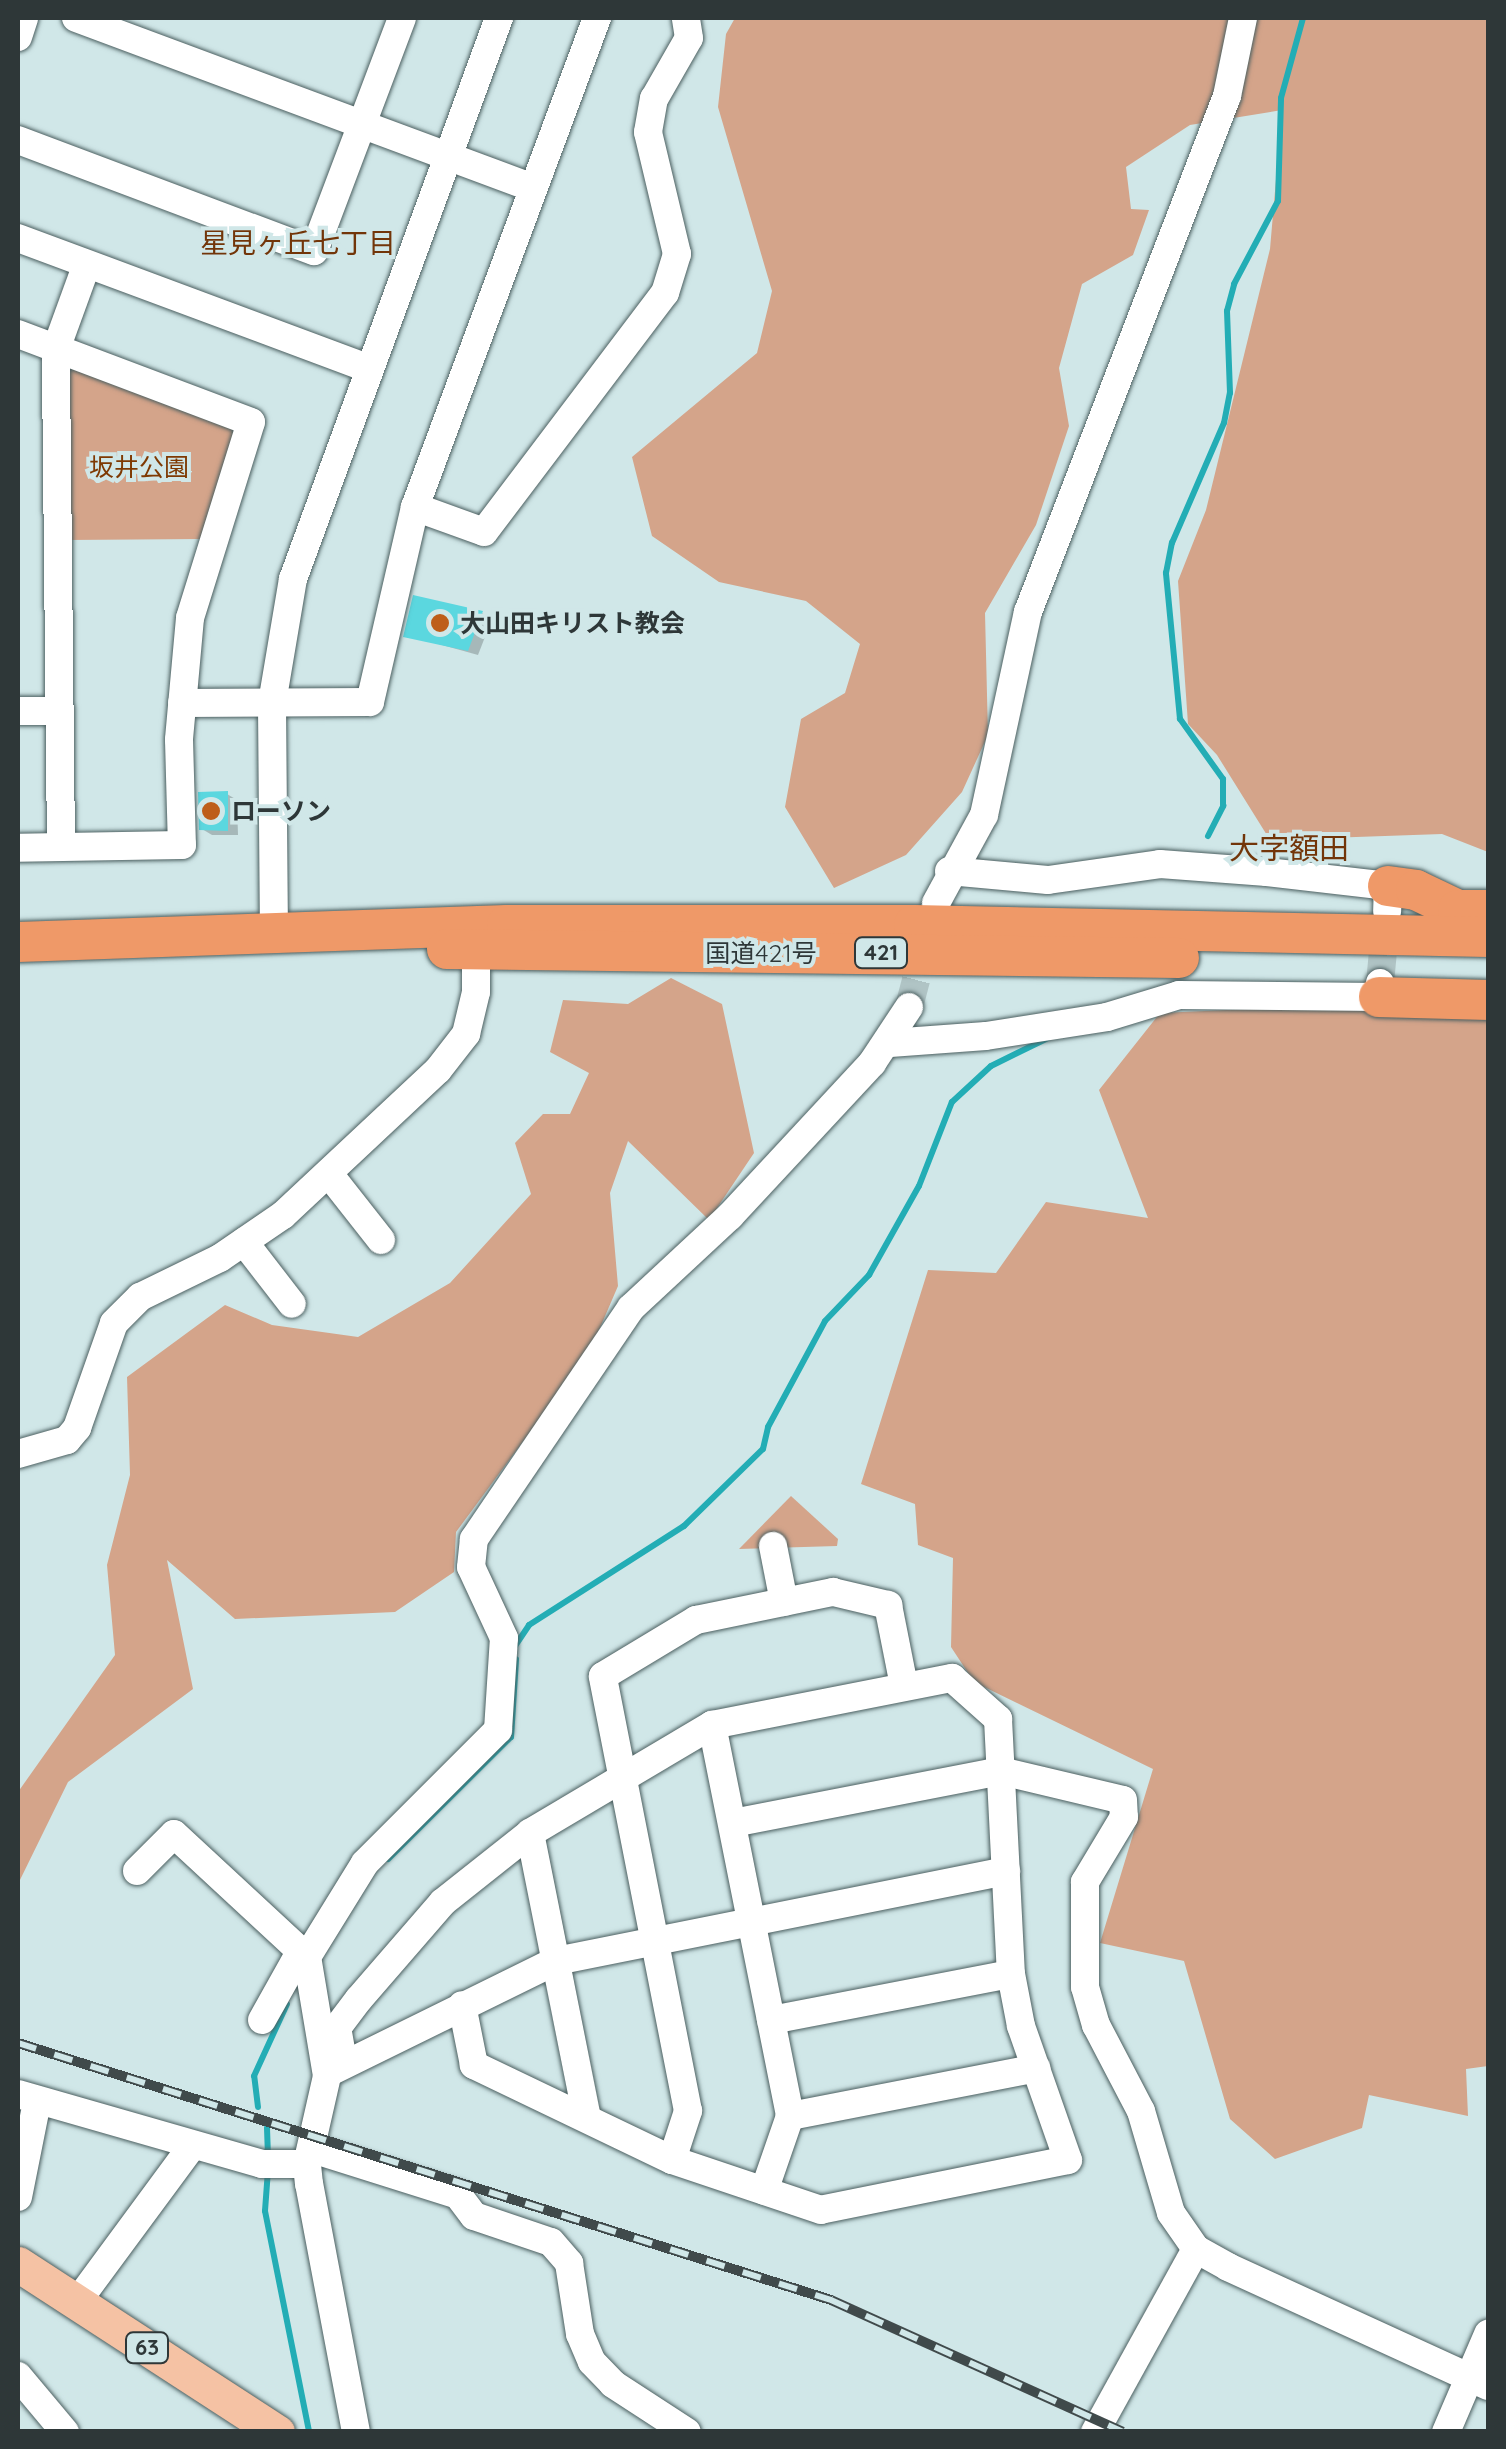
<!DOCTYPE html>
<meta charset="utf-8">
<style>
body{margin:0}
#map{position:relative;width:1506px;height:2449px;overflow:hidden;background:#d0e7e8;font-family:Quicksand,"Noto Sans JP",sans-serif}
div>[style]{position:absolute}
[style*='--x']{left:calc(var(--x)*1px);top:calc(var(--y)*1px);width:calc(var(--w)*1px);rotate:calc(var(--a)*1deg)}
.green>*{inset:0;background:#d4a48a}
.shadow>*{inset:0;background:#0003}
.stream>*{height:6px;margin:-3px;padding:0 3px;transform-origin:3px;border-radius:3px;background:#23adb5}
.building>*{inset:0;background:#5bd7df}
.minor-tunnel>*{height:28px;margin-top:-14px;transform-origin:0;background:repeating-linear-gradient(90deg,#b0c4c5 0 28px,transparent 0 42px)}
.roads{filter:drop-shadow(0 0 2px #4b5f60) drop-shadow(0 0 2px #4b5f60)}
.minor>*{height:28px;margin:-14px;padding:0 14px;transform-origin:14px;border-radius:14px;background:#fff}
.major>*{height:35px;margin:-17.5px;padding:0 17.5px;transform-origin:17.5px;border-radius:17.5px;background:#f5c2a4}
.highway>*{height:40px;margin:-20px;padding:0 20px;transform-origin:20px;border-radius:20px;background:#ef9968}
.rail>*{height:10px;margin-top:-5px;transform-origin:0;background:repeating-linear-gradient(90deg,#d0e7e8 0 19px,#404a4b 0 38px);box-sizing:border-box;border-block:2px solid #404a4b}
.dots>*{width:28px;height:28px;translate:-50% -50%;box-sizing:border-box;border:5px solid #d0e7e8;border-radius:50%}
span{translate:-50% -50%;white-space:nowrap;text-align:center;line-height:1.15;-webkit-text-stroke:8px #d0e7e8;paint-order:stroke}
.shield-label span{padding:2px 8px;background:#d0e7e8;border:2px solid;border-radius:8px;-webkit-text-stroke-width:0}
.shield-label{font-size:22px;color:#2e3738;font-weight:700}
.park-label{font-size:25px;color:#7e3902}
.poi-label{font-size:25px;color:#2e3738;font-weight:700}
.left{translate:0 -50%;text-align:left}
.street-label{font-size:25px;color:#2e3738}
.neighbourhood-label{font-size:28px;color:#723509}
.quarter-label{font-size:30px;color:#723509}
.frame{position:absolute;inset:0;border:20px solid #2e3738;pointer-events:none}
</style>
<div id="map">
<div class="green">
<div style="clip-path:polygon(735px 18px,1488px 18px,1488px 852px,1442px 834px,1270px 840px,1217px 755px,1188px 724px,1178px 581px,1206px 510px,1270px 249px,1282px 110px,1190px 125px,1126px 167px,1131px 209px,1149px 210px,1133px 255px,1082px 284px,1059px 368px,1069px 426px,1036px 525px,985px 613px,988px 735px,962px 792px,906px 855px,834px 888px,785px 807px,801px 719px,845px 693px,860px 644px,806px 601px,719px 582px,652px 536px,632px 457px,757px 353px,772px 291px,718px 107px,726px 34px)"></div>
<div style="clip-path:polygon(72px 363px,234px 424px,238px 432px,202px 539px,67px 540px,64px 368px)"></div>
<div style="clip-path:polygon(671px 978px,722px 1004px,754px 1153px,709px 1220px,628px 1141px,610px 1193px,618px 1286px,590px 1351px,456px 1532px,454px 1572px,395px 1612px,235px 1619px,167px 1560px,193px 1689px,68px 1782px,18px 1884px,18px 1792px,115px 1655px,107px 1565px,130px 1475px,127px 1377px,225px 1305px,272px 1325px,358px 1337px,450px 1283px,531px 1194px,515px 1143px,543px 1114px,570px 1114px,589px 1073px,550px 1052px,563px 1000px,628px 1004px)"></div>
<div style="clip-path:polygon(1383px 1003px,1488px 1006px,1488px 2066px,1466px 2069px,1468px 2116px,1369px 2095px,1362px 2128px,1275px 2159px,1230px 2119px,1184px 1961px,1100px 1943px,1153px 1769px,974px 1682px,951px 1647px,953px 1558px,918px 1545px,915px 1504px,861px 1484px,928px 1270px,996px 1273px,1046px 1202px,1148px 1218px,1099px 1090px,1160px 1013px)"></div>
<div style="clip-path:polygon(791px 1496px,838px 1539px,837px 1546px,739px 1549px)"></div>
</div>
<div class="shadow">
<div style="clip-path:polygon(482px 613px,492px 619px,478px 655px,406px 635px)"></div>
<div style="clip-path:polygon(227px 794px,237px 800px,238px 835px,212px 835px,202px 829px)"></div>
</div>
<div class="stream">
<div style="--x:1208;--y:836;--w:34;--a:-63"></div>
<div style="--x:1223;--y:806;--w:27;--a:-90"></div>
<div style="--x:1223;--y:779;--w:74;--a:-125.6"></div>
<div style="--x:1180;--y:719;--w:147;--a:-95.5"></div>
<div style="--x:1166;--y:573;--w:31;--a:-79"></div>
<div style="--x:1172;--y:543;--w:131;--a:-66.6"></div>
<div style="--x:1224;--y:423;--w:31;--a:-79"></div>
<div style="--x:1230;--y:393;--w:82;--a:-92.1"></div>
<div style="--x:1227;--y:311;--w:28;--a:-75"></div>
<div style="--x:1234;--y:284;--w:94;--a:-62.1"></div>
<div style="--x:1278;--y:201;--w:103;--a:-88.3"></div>
<div style="--x:1281;--y:98;--w:83;--a:-74.6"></div>
<div style="--x:515;--y:1646;--w:25;--a:-56"></div>
<div style="--x:529;--y:1625;--w:184;--a:-32.6"></div>
<div style="--x:684;--y:1526;--w:110;--a:-44.3"></div>
<div style="--x:763;--y:1449;--w:23;--a:-77"></div>
<div style="--x:768;--y:1427;--w:120;--a:-61.7"></div>
<div style="--x:825;--y:1321;--w:64;--a:-46.3"></div>
<div style="--x:869;--y:1275;--w:102;--a:-60.7"></div>
<div style="--x:919;--y:1186;--w:90;--a:-68.6"></div>
<div style="--x:952;--y:1102;--w:53;--a:-42.7"></div>
<div style="--x:991;--y:1066;--w:64;--a:-26.2"></div>
<div style="--x:388;--y:1859;--w:173;--a:-44.8"></div>
<div style="--x:511;--y:1737;--w:78;--a:-86.3"></div>
<div style="--x:258;--y:2107;--w:31;--a:-97"></div>
<div style="--x:254;--y:2076;--w:79;--a:-65.4"></div>
<div style="--x:267;--y:2128;--w:29;--a:88"></div>
<div style="--x:268;--y:2170;--w:41;--a:94.2"></div>
<div style="--x:265;--y:2211;--w:225;--a:78.7"></div>
</div>
<div class="building">
<div style="clip-path:polygon(413px 595px,483px 611px,468px 651px,403px 637px)"></div>
<div style="clip-path:polygon(228px 791px,228px 831px,199px 830px,198px 792px)"></div>
</div>
<div class="minor-tunnel">
<div style="--x:1380;--y:983;--w:63;--a:-84.6"></div>
<div style="--x:909;--y:1007;--w:71;--a:-75.4"></div>
</div>
<div class="roads">
<div class="minor">
<div style="--x:76;--y:18;--w:488;--a:20.4"></div>
<div style="--x:18;--y:37;--w:20;--a:-72"></div>
<div style="--x:18;--y:140;--w:316;--a:20.6"></div>
<div style="--x:314;--y:251;--w:249;--a:-69.3"></div>
<div style="--x:18;--y:238;--w:373;--a:20.4"></div>
<div style="--x:18;--y:334;--w:249;--a:20.7"></div>
<div style="--x:251;--y:422;--w:205;--a:107.3"></div>
<div style="--x:190;--y:618;--w:122;--a:95.2"></div>
<div style="--x:179;--y:740;--w:105;--a:88.4"></div>
<div style="--x:182;--y:845;--w:164;--a:179"></div>
<div style="--x:415;--y:507;--w:73;--a:19.9"></div>
<div style="--x:484;--y:532;--w:300;--a:-52.9"></div>
<div style="--x:665;--y:293;--w:41;--a:-72.9"></div>
<div style="--x:677;--y:254;--w:125;--a:-103.4"></div>
<div style="--x:648;--y:132;--w:34;--a:-80"></div>
<div style="--x:654;--y:99;--w:70;--a:-60.2"></div>
<div style="--x:689;--y:38;--w:20;--a:-99"></div>
<div style="--x:182;--y:703;--w:188;--a:-0.3"></div>
<div style="--x:370;--y:702;--w:200;--a:-77"></div>
<div style="--x:415;--y:507;--w:522;--a:-69.59"></div>
<div style="--x:18;--y:711;--w:41;--a:0"></div>
<div style="--x:61;--y:847;--w:498;--a:-90.6"></div>
<div style="--x:56;--y:349;--w:90;--a:-70"></div>
<div style="--x:949;--y:871;--w:99;--a:5.2"></div>
<div style="--x:1048;--y:880;--w:113;--a:-8.1"></div>
<div style="--x:1160;--y:864;--w:107;--a:4.3"></div>
<div style="--x:1267;--y:872;--w:122;--a:6.6"></div>
<div style="--x:1388;--y:886;--w:25;--a:92"></div>
<div style="--x:936;--y:903;--w:100;--a:-61.4"></div>
<div style="--x:984;--y:815;--w:208;--a:-77.8"></div>
<div style="--x:1028;--y:612;--w:553;--a:-68.91"></div>
<div style="--x:1227;--y:96;--w:80;--a:-78.4"></div>
<div style="--x:274;--y:935;--w:232;--a:-90.5"></div>
<div style="--x:272;--y:703;--w:126;--a:-80.4"></div>
<div style="--x:293;--y:579;--w:598;--a:-69.84"></div>
<div style="--x:890;--y:1043;--w:96;--a:-4.2"></div>
<div style="--x:986;--y:1036;--w:122;--a:-8.9"></div>
<div style="--x:1107;--y:1017;--w:75;--a:-17"></div>
<div style="--x:1179;--y:995;--w:200;--a:0.6"></div>
<div style="--x:1379;--y:997;--w:14;--a:-86"></div>
<div style="--x:329;--y:1174;--w:84;--a:51.8"></div>
<div style="--x:244;--y:1242;--w:78;--a:52.3"></div>
<div style="--x:18;--y:1454;--w:51;--a:-15.9"></div>
<div style="--x:67;--y:1440;--w:16;--a:-50"></div>
<div style="--x:77;--y:1428;--w:111;--a:-70.6"></div>
<div style="--x:114;--y:1323;--w:37;--a:-45"></div>
<div style="--x:140;--y:1297;--w:89;--a:-26"></div>
<div style="--x:220;--y:1258;--w:76;--a:-34.3"></div>
<div style="--x:283;--y:1215;--w:212;--a:-43.1"></div>
<div style="--x:438;--y:1070;--w:46;--a:-52.1"></div>
<div style="--x:466;--y:1034;--w:43;--a:-76.6"></div>
<div style="--x:476;--y:992;--w:40;--a:-90"></div>
<div style="--x:773;--y:1546;--w:57;--a:78.9"></div>
<div style="--x:712;--y:1725;--w:399;--a:78.7"></div>
<div style="--x:790;--y:2116;--w:79;--a:109.1"></div>
<div style="--x:733;--y:1823;--w:273;--a:-11"></div>
<div style="--x:1001;--y:1771;--w:125;--a:13.4"></div>
<div style="--x:1123;--y:1800;--w:17;--a:87"></div>
<div style="--x:1124;--y:1817;--w:76;--a:121"></div>
<div style="--x:1085;--y:1882;--w:105;--a:90"></div>
<div style="--x:1085;--y:1987;--w:40;--a:74"></div>
<div style="--x:1096;--y:2025;--w:97;--a:62.4"></div>
<div style="--x:1141;--y:2111;--w:106;--a:73.6"></div>
<div style="--x:1171;--y:2213;--w:44;--a:55.2"></div>
<div style="--x:1196;--y:2249;--w:37;--a:29"></div>
<div style="--x:1228;--y:2267;--w:286;--a:24.6"></div>
<div style="--x:530;--y:1833;--w:290;--a:78.7"></div>
<div style="--x:137;--y:1871;--w:52;--a:-45"></div>
<div style="--x:174;--y:1834;--w:181;--a:42.8"></div>
<div style="--x:262;--y:2020;--w:76;--a:-60.7"></div>
<div style="--x:771;--y:2020;--w:244;--a:-10.9"></div>
<div style="--x:343;--y:2061;--w:34;--a:-100"></div>
<div style="--x:337;--y:2028;--w:36;--a:-53"></div>
<div style="--x:359;--y:1999;--w:128;--a:-49.1"></div>
<div style="--x:443;--y:1902;--w:111;--a:-38.4"></div>
<div style="--x:530;--y:1833;--w:212;--a:-30.7"></div>
<div style="--x:712;--y:1725;--w:245;--a:-11.1"></div>
<div style="--x:952;--y:1678;--w:62;--a:41.7"></div>
<div style="--x:998;--y:1719;--w:255;--a:87.1"></div>
<div style="--x:1011;--y:1974;--w:53;--a:79.1"></div>
<div style="--x:1021;--y:2026;--w:142;--a:70.7"></div>
<div style="--x:1068;--y:2160;--w:252;--a:168.6"></div>
<div style="--x:821;--y:2210;--w:157;--a:-161.4"></div>
<div style="--x:672;--y:2160;--w:220;--a:-154.4"></div>
<div style="--x:474;--y:2065;--w:61;--a:-101.3"></div>
<div style="--x:332;--y:2071;--w:250;--a:-26.2"></div>
<div style="--x:556;--y:1961;--w:459;--a:-11.3"></div>
<div style="--x:18;--y:2094;--w:254;--a:16"></div>
<div style="--x:262;--y:2164;--w:45;--a:0"></div>
<div style="--x:790;--y:2116;--w:251;--a:-11"></div>
<div style="--x:312;--y:2149;--w:153;--a:17.5"></div>
<div style="--x:458;--y:2195;--w:26;--a:53"></div>
<div style="--x:474;--y:2216;--w:81;--a:18.7"></div>
<div style="--x:551;--y:2242;--w:28;--a:49"></div>
<div style="--x:569;--y:2263;--w:72;--a:81.2"></div>
<div style="--x:580;--y:2334;--w:30;--a:67"></div>
<div style="--x:592;--y:2362;--w:30;--a:46"></div>
<div style="--x:613;--y:2384;--w:88;--a:33"></div>
<div style="--x:672;--y:2160;--w:52;--a:-71.9"></div>
<div style="--x:688;--y:2111;--w:443;--a:-101.1"></div>
<div style="--x:603;--y:1676;--w:109;--a:-31.1"></div>
<div style="--x:696;--y:1620;--w:140;--a:-11.6"></div>
<div style="--x:833;--y:1592;--w:57;--a:13.3"></div>
<div style="--x:888;--y:1605;--w:83;--a:78.8"></div>
<div style="--x:18;--y:2197;--w:97;--a:-78.7"></div>
<div style="--x:77;--y:2302;--w:194;--a:-53.6"></div>
<div style="--x:18;--y:2376;--w:73;--a:50"></div>
<div style="--x:356;--y:2432;--w:252;--a:-100.7"></div>
<div style="--x:309;--y:2184;--w:20;--a:-96"></div>
<div style="--x:307;--y:2164;--w:90;--a:-77.2"></div>
<div style="--x:327;--y:2076;--w:121;--a:-99.5"></div>
<div style="--x:307;--y:1957;--w:110;--a:-58.3"></div>
<div style="--x:365;--y:1863;--w:188;--a:-45"></div>
<div style="--x:498;--y:1730;--w:92;--a:-86.3"></div>
<div style="--x:504;--y:1638;--w:78;--a:-114.9"></div>
<div style="--x:471;--y:1567;--w:28;--a:-84"></div>
<div style="--x:474;--y:1539;--w:279;--a:-55.8"></div>
<div style="--x:631;--y:1308;--w:135;--a:-42.9"></div>
<div style="--x:730;--y:1216;--w:209;--a:-47.1"></div>
<div style="--x:872;--y:1063;--w:67;--a:-56.5"></div>
<div style="--x:1095;--y:2432;--w:209;--a:-61.1"></div>
<div style="--x:1446;--y:2432;--w:107;--a:-66.8"></div>
</div>
<div class="major">
<div style="--x:18;--y:2264;--w:309;--a:33"></div>
</div>
<div class="highway">
<div style="--x:1388;--y:886;--w:28;--a:8"></div>
<div style="--x:1416;--y:890;--w:47;--a:25.5"></div>
<div style="--x:1458;--y:910;--w:30;--a:0"></div>
<div style="--x:18;--y:942;--w:489;--a:-2"></div>
<div style="--x:507;--y:925;--w:407;--a:0"></div>
<div style="--x:914;--y:925;--w:574;--a:1.2"></div>
<div style="--x:447;--y:949;--w:732;--a:0.7"></div>
<div style="--x:1379;--y:997;--w:109;--a:1.6"></div>
</div>
</div>
<div class="rail">
<div style="--x:18;--y:2043;--w:853;--a:17.54"></div>
<div style="--x:831;--y:2300;--w:320;--a:24.3"></div>
</div>
<div class="dots">
<div style="left:440px;top:623px;background:#be5e1a"></div>
<div style="left:211px;top:811px;background:#be5e1a"></div>
</div>
<div class="shield-label">
<span style="left:881px;top:953px">421</span>
<span style="left:147px;top:2348px">63</span>
</div>
<div class="park-label">
<span style="left:139px;top:467px">坂井公園</span>
</div>
<div class="poi-label">
<span class="left" style="left:460px;top:623px">大山田キリスト教会</span>
<span class="left" style="left:231px;top:811px">ローソン</span>
</div>
<div class="street-label">
<span style="left:761px;top:953px">国道421号</span>
</div>
<div class="neighbourhood-label">
<span style="left:298px;top:243px">星見ヶ丘七丁目</span>
</div>
<div class="quarter-label">
<span style="left:1289px;top:848px">大字額田</span>
</div>
<div class="frame"></div>
</div>
